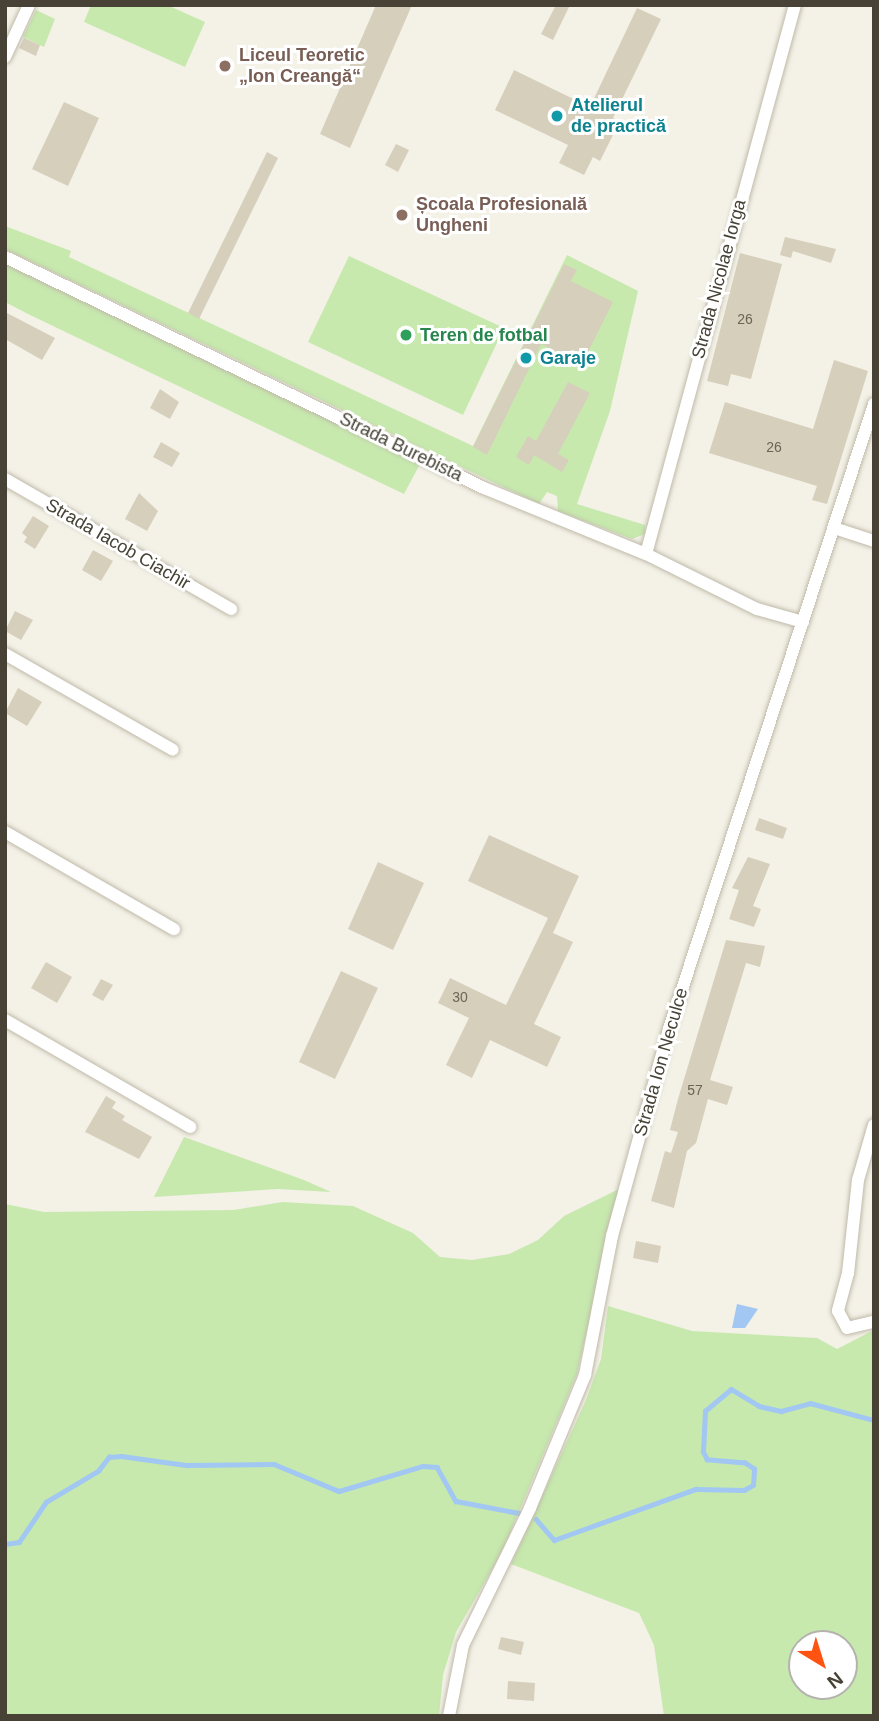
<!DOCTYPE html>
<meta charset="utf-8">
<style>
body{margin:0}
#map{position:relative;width:879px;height:1721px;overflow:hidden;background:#f4f1e7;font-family:Helvetica,sans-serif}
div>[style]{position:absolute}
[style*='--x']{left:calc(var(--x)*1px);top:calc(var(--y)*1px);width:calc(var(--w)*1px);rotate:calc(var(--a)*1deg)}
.green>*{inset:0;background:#c7e9ae}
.water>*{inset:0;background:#a1c7f2}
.stream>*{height:4.5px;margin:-2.25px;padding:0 2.25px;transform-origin:2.25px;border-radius:2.25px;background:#a1c7f2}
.building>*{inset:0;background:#d6cfbc}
.roads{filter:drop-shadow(0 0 2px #bfbaa9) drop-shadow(0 0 2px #bfbaa9)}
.minor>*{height:12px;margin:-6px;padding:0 6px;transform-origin:6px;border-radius:6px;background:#fff}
.dots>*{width:19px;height:19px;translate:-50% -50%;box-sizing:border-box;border:4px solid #fff;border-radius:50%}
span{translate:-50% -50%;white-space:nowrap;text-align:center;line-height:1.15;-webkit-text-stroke:6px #fff;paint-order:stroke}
.number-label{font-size:14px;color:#6b6557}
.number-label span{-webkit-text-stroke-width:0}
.education-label{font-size:18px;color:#785e54;font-weight:700}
.left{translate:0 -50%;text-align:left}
.culture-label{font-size:18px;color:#0d838f;font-weight:700}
.street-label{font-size:18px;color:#474235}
.leisure-label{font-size:18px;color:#27864d;font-weight:700}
.frame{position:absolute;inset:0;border:7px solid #474235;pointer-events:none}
.north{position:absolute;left:788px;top:1630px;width:70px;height:70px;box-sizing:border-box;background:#fff;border:2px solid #b5b3ae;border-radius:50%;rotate:142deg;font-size:19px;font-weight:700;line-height:28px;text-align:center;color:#474235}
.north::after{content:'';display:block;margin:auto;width:24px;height:32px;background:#ff5312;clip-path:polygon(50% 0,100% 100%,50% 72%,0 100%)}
</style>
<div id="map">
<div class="green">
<div style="clip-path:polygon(91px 5px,167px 5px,205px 22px,185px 67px,84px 22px)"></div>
<div style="clip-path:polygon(36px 10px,55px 19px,44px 47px,23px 37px)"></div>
<div style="clip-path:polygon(5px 226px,71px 251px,69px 257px,473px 446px,567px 255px,638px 291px,610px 411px,577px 504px,645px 525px,645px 534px,632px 539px,558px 511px,557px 496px,547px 492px,539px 504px,5px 249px)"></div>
<div style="clip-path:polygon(349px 256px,504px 328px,463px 415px,308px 342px)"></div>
<div style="clip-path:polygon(5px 263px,420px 464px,404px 494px,28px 314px,5px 302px)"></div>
<div style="clip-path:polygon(184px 1137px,304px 1180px,331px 1192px,278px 1189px,154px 1197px)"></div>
<div style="clip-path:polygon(619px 1189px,577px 1374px,502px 1552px,456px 1632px,443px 1675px,439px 1716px,5px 1716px,5px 1204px,44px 1212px,234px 1210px,282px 1202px,353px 1206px,413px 1233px,440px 1257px,472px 1260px,509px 1254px,538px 1240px,564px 1216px)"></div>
<div style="clip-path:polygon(evenodd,608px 1306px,692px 1331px,817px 1338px,837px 1349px,874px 1330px,874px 1716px,664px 1716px,654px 1645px,639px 1613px,511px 1564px,586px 1400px,601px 1359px,608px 1306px,802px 1644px,844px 1644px,844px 1686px,802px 1686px,802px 1644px)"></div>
</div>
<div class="water">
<div style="clip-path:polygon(737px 1304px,758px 1309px,745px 1328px,732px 1328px)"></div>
</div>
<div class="stream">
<div style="--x:536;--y:1519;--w:28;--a:49"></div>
<div style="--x:554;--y:1540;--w:151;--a:-19.8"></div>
<div style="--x:696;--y:1489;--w:48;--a:1.2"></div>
<div style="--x:744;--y:1490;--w:10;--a:-29"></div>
<div style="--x:753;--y:1485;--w:16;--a:-86"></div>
<div style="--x:754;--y:1469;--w:11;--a:-146"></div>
<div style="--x:745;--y:1463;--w:38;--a:-175"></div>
<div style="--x:707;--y:1460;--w:9;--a:-117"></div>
<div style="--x:703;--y:1452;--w:41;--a:-87.2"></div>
<div style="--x:705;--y:1411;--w:34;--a:-40"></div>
<div style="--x:731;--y:1389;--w:33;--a:31"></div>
<div style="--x:759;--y:1406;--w:23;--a:13"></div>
<div style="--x:781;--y:1411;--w:30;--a:-15"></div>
<div style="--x:810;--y:1403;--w:66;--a:14.9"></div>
<div style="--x:5;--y:1544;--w:14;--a:-8"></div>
<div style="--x:19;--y:1542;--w:48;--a:-56"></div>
<div style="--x:46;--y:1502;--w:61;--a:-30.8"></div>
<div style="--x:98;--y:1471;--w:18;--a:-52"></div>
<div style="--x:109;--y:1457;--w:12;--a:-5"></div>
<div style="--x:121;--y:1456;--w:67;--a:7.8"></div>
<div style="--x:187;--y:1465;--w:87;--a:-0.7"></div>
<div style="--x:274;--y:1464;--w:70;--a:22.6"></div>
<div style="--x:339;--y:1491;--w:88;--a:-16.6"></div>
<div style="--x:423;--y:1466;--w:14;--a:4"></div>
<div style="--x:437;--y:1467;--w:39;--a:61"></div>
<div style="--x:456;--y:1501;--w:69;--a:10.8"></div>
</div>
<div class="building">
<div style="clip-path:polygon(376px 5px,412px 5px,350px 148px,320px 134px)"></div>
<div style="clip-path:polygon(556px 5px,570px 5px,553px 40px,541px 34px)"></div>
<div style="clip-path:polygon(637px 8px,661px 19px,613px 118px,620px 121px,600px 161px,593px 157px,584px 175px,559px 163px,568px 145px,495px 110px,514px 70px,590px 107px)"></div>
<div style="clip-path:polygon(24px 38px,40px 45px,36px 56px,19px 48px)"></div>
<div style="clip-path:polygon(64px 102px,99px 118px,68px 186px,32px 169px)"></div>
<div style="clip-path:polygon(396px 144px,409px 150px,398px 172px,385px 165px)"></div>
<div style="clip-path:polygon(267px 152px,278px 158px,199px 319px,188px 313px)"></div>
<div style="clip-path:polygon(785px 237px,836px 249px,831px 263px,793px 251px,791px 258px,780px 255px)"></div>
<div style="clip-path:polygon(740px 253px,782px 264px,751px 379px,731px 374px,728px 386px,707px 381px)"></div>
<div style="clip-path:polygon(564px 264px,577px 270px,571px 281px,613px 302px,582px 364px,541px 344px,487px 455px,473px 447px)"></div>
<div style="clip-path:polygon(5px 312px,55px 338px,42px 360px,5px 339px)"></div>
<div style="clip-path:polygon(834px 360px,868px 371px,827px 504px,812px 500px,817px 486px,709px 453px,725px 402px,813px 429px)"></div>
<div style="clip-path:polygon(568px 382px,590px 393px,558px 454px,569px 460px,562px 472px,534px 455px,529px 465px,516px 457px,528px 436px,536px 441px)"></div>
<div style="clip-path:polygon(160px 389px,179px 402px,170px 419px,150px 408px)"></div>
<div style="clip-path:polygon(161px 442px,180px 453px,172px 467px,153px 457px)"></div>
<div style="clip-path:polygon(139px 493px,158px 511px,147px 531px,125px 519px)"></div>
<div style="clip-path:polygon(33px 516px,49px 526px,35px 549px,24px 542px,27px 537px,22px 533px)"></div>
<div style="clip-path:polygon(93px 550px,113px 561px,101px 581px,82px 570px)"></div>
<div style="clip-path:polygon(15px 611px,33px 620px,21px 640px,5px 631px)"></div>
<div style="clip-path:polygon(18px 688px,42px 702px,27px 726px,5px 713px)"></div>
<div style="clip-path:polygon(759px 818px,787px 828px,783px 839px,755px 830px)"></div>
<div style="clip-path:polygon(489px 835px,579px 876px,553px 933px,573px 942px,534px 1024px,561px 1037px,547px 1067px,490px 1040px,472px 1078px,446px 1065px,469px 1018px,438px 1003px,450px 978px,506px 1005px,548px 918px,468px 881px)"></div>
<div style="clip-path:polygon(748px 857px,770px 864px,753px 906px,761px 909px,754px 927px,729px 919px,739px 890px,732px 888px)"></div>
<div style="clip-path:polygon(378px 862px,424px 883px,393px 950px,348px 929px)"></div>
<div style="clip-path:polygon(726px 940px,765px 946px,760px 967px,746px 963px,710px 1080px,733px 1087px,727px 1105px,708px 1099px,696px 1143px,687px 1151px,674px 1208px,651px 1201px,665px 1151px,671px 1153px,678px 1132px,670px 1130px,678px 1099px)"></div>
<div style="clip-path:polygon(46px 962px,72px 977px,57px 1003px,31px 988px)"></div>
<div style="clip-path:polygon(341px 971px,378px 988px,335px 1079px,299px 1062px)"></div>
<div style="clip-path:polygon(101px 979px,113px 985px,103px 1001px,92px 995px)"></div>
<div style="clip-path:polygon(106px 1096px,116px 1102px,112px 1108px,125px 1116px,122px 1120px,152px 1137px,139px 1159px,85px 1132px)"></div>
<div style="clip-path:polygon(636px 1241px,661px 1246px,658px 1263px,633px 1258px)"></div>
<div style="clip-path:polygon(501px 1637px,524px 1642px,521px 1655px,498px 1649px)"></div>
<div style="clip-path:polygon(508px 1681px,535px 1683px,534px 1701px,507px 1699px)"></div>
</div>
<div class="roads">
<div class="minor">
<div style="--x:5;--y:57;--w:57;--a:-65.2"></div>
<div style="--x:5;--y:257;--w:532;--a:25.75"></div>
<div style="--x:484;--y:488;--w:175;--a:22.2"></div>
<div style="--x:646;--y:554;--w:124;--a:26.4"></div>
<div style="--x:757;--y:609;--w:48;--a:15.8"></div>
<div style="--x:5;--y:479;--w:261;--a:29.9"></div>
<div style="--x:834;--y:528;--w:42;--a:18"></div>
<div style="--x:646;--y:554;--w:569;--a:-74.82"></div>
<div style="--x:5;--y:654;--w:193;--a:29.7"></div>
<div style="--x:5;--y:832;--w:195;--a:29.9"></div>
<div style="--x:5;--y:1020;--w:214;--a:30"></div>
<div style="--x:874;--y:1125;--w:57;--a:106.2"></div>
<div style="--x:858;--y:1180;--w:94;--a:96.1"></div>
<div style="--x:848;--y:1273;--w:39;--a:105"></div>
<div style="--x:838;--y:1311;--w:19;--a:62"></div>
<div style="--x:847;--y:1328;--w:28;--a:-13"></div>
<div style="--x:449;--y:1716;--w:72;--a:-78.8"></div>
<div style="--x:463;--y:1645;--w:153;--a:-63.9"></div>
<div style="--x:530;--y:1508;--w:144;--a:-67.5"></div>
<div style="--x:585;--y:1375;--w:142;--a:-79"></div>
<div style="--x:612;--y:1236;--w:215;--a:-74.6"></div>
<div style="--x:669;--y:1029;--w:658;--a:-71.84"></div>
</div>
</div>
<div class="dots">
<div style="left:225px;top:66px;background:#8d6e63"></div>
<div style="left:557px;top:116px;background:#0f9aa8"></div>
<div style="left:402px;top:215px;background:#8d6e63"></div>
<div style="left:406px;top:335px;background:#2e9e5b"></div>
<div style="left:526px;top:358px;background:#0f9aa8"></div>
</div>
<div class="number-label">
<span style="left:745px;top:319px">26</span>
<span style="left:774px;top:447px">26</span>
<span style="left:460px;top:997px">30</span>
<span style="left:695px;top:1090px">57</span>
</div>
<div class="education-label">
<span class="left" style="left:239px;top:66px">Liceul Teoretic<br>„Ion Creangă“</span>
<span class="left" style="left:416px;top:215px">Școala Profesională<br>Ungheni</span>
</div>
<div class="culture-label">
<span class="left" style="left:571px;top:116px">Atelierul<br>de practică</span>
<span class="left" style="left:540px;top:358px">Garaje</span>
</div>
<div class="street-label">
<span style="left:719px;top:279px;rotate:-75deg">Strada Nicolae Iorga</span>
<span style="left:401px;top:447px;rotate:26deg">Strada Burebista</span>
<span style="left:118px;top:544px;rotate:30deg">Strada Iacob Ciachir</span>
<span style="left:661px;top:1062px;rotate:-74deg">Strada Ion Neculce</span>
</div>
<div class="leisure-label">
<span class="left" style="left:420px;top:335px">Teren de fotbal</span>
</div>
<div class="frame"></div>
<div class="north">N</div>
</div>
